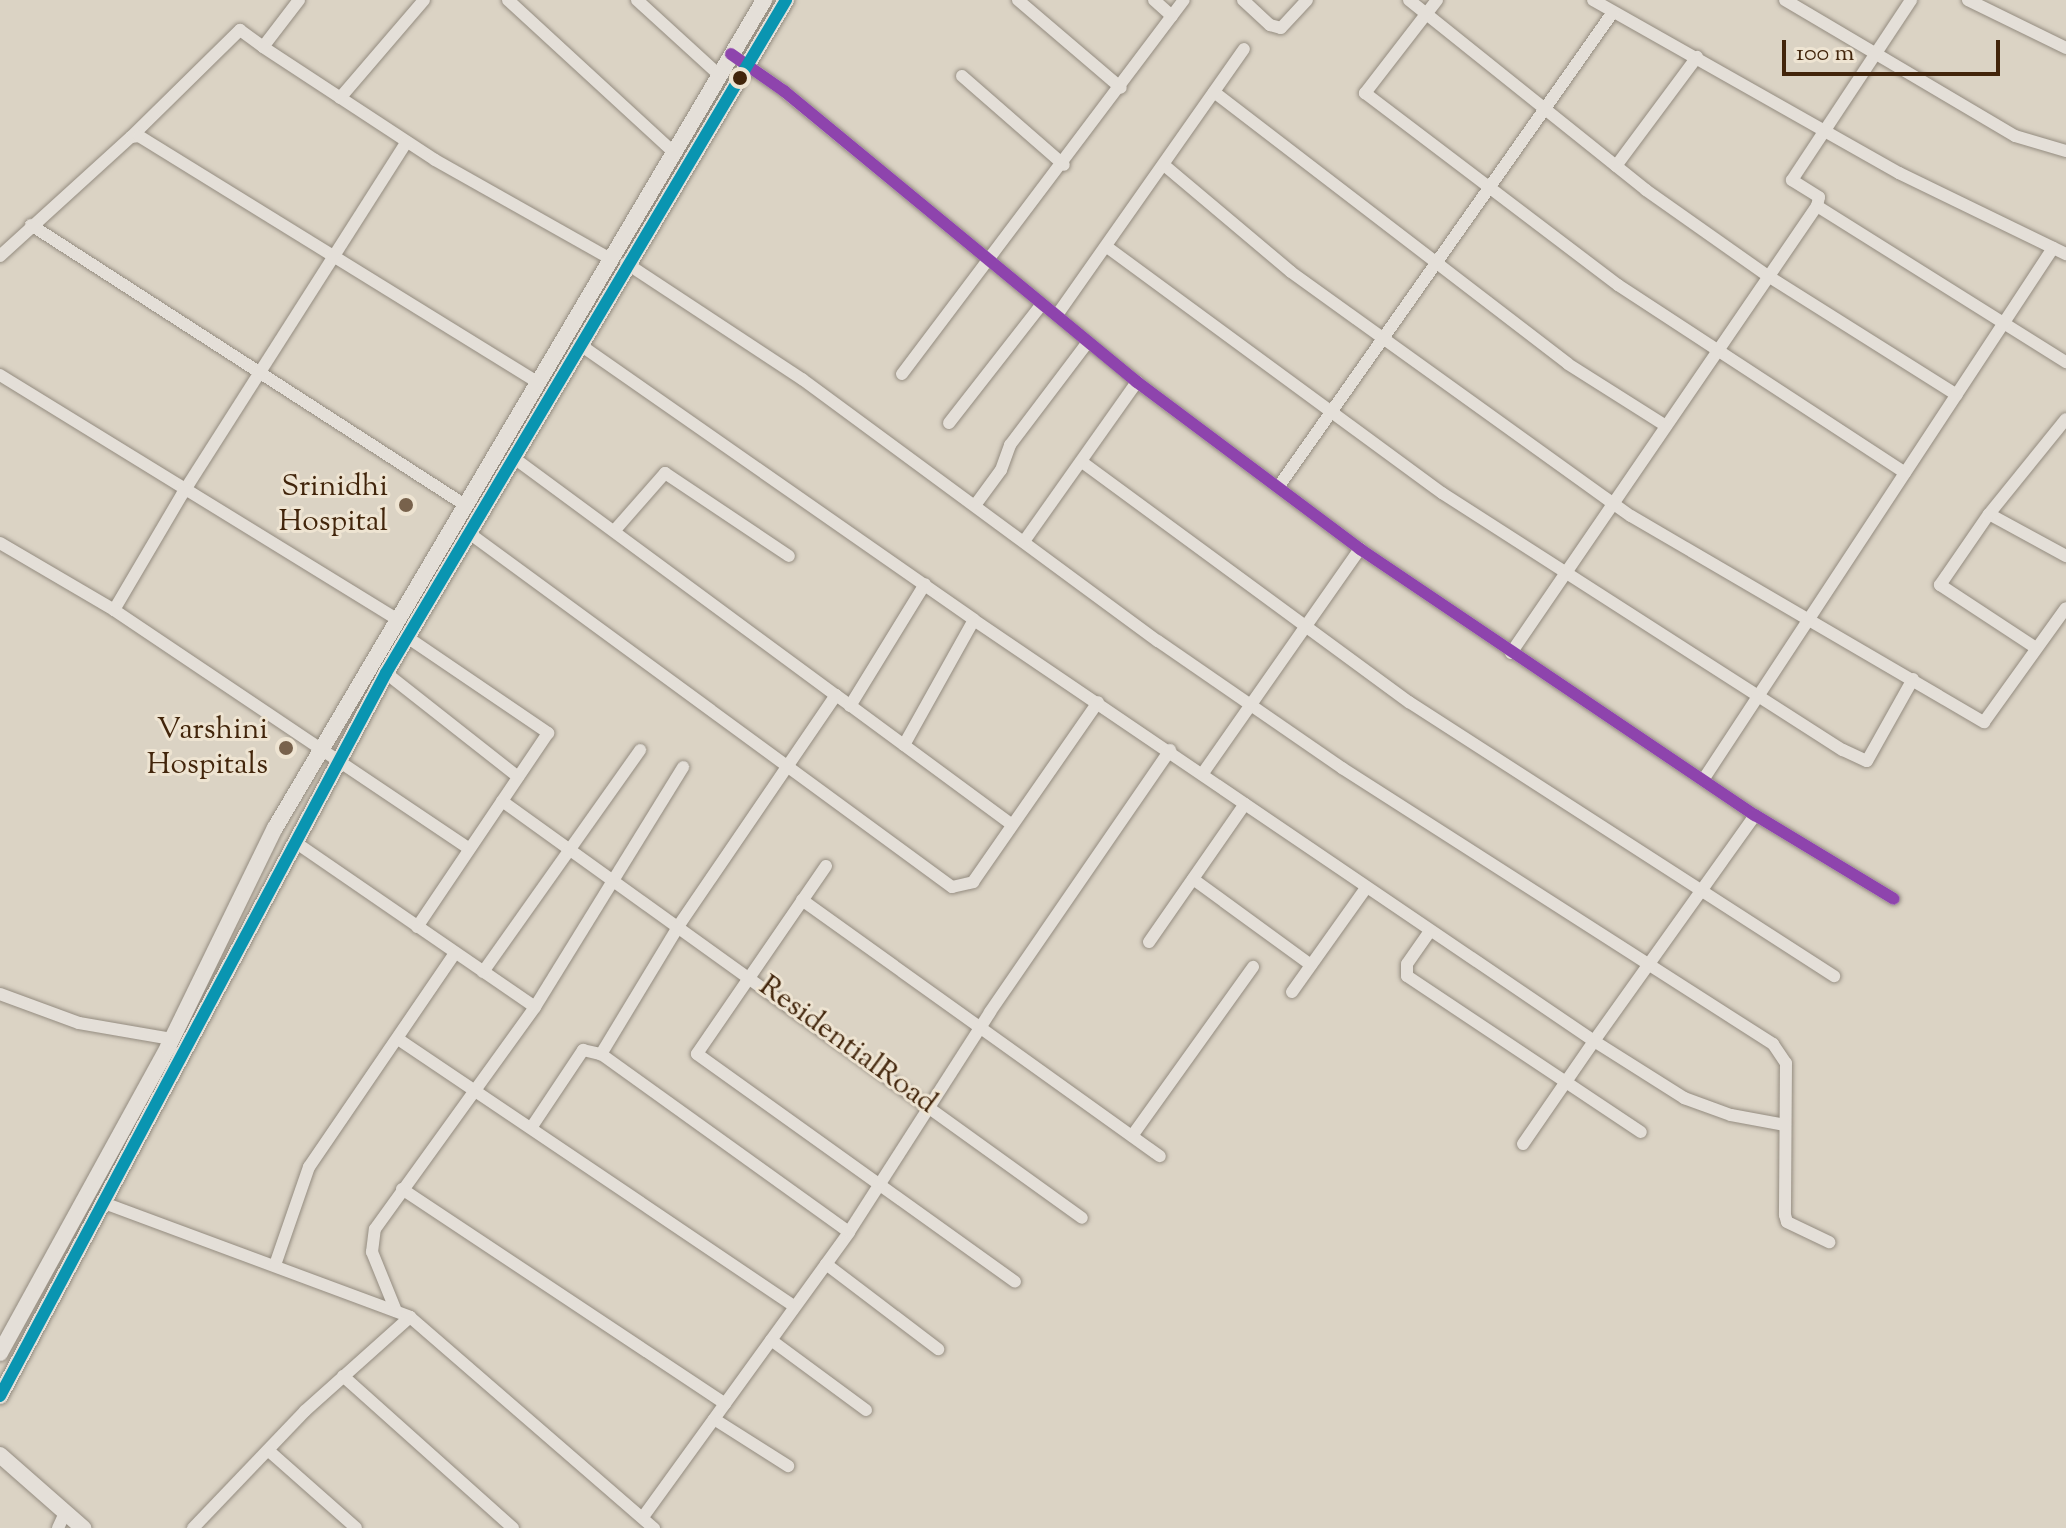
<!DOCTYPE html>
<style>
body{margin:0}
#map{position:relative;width:2066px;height:1528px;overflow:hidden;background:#dbd3c4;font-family:"Sorts Mill Goudy",serif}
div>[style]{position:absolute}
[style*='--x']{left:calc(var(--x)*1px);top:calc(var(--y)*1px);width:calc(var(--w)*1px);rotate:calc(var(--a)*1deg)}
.roads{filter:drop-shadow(0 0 2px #948c80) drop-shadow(0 0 2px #948c80)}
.street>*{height:12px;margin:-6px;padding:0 6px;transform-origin:6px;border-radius:6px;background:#e4dfd8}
.secondary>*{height:16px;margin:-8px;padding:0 8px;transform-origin:8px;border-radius:8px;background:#e4dfd8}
.bus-1>*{height:12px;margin:-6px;padding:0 6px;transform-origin:6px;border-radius:6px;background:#8e44ad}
.bus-2>*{height:12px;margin:-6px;padding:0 6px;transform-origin:6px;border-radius:6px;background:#0a95b1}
.dots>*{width:22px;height:22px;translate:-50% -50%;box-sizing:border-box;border:4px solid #eee4d2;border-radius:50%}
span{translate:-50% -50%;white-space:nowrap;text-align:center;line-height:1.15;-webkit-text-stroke:6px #eee4d2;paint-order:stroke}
.poi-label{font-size:30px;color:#42250b}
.right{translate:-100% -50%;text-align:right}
.street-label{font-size:30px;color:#42250b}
.scale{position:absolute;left:1782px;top:40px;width:218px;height:36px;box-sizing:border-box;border:4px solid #42250b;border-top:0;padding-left:10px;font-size:24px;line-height:28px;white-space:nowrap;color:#42250b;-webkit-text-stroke:6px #eee4d2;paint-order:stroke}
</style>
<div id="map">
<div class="roads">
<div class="street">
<div style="--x:299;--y:0;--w:59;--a:127.5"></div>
<div style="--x:263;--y:47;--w:206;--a:33.3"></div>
<div style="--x:435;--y:160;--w:200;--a:29.4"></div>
<div style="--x:508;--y:0;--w:223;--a:42.6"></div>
<div style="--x:637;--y:0;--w:110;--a:42.4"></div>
<div style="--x:1018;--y:0;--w:135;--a:40.5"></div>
<div style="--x:1154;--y:0;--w:24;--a:42"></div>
<div style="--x:1243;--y:0;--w:37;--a:43"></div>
<div style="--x:1270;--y:25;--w:11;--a:15"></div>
<div style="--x:1281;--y:28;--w:38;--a:-47"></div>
<div style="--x:1409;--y:0;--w:304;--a:38.7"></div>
<div style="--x:1646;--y:190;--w:149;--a:35.2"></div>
<div style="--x:1768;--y:276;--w:223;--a:32.2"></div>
<div style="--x:1437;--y:0;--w:118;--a:127.7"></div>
<div style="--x:1365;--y:93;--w:318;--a:37.2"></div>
<div style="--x:1618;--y:285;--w:343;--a:33.2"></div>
<div style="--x:1593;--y:0;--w:352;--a:29.5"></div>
<div style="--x:1899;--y:173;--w:186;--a:25.9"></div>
<div style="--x:1785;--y:0;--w:267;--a:30.6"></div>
<div style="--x:2015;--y:136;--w:53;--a:16.4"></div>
<div style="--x:1968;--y:0;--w:109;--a:26.1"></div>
<div style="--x:731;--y:54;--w:65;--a:34.9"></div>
<div style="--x:784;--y:91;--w:457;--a:39.5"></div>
<div style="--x:1137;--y:382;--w:279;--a:36.8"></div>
<div style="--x:1360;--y:549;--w:476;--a:34"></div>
<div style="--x:1755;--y:815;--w:162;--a:31.1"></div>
<div style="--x:962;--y:76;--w:135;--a:41.1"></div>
<div style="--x:1214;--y:92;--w:446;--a:37.5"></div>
<div style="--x:1568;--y:364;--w:116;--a:32.3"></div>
<div style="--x:340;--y:98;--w:129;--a:-49.4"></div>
<div style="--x:131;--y:137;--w:153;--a:-44.5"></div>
<div style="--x:240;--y:30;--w:29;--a:36"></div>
<div style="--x:1164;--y:165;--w:166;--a:40.1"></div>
<div style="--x:1291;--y:272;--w:418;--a:35.7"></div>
<div style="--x:1631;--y:516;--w:409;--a:30.3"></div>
<div style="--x:1984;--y:722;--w:140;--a:-54.3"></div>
<div style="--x:1616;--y:166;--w:136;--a:-53.4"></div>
<div style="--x:1817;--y:206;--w:294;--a:32.1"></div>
<div style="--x:31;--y:225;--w:516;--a:32.83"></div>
<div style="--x:1107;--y:247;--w:416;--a:36.3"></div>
<div style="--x:1442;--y:493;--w:476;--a:32.7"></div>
<div style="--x:1843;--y:750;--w:26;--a:25"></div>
<div style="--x:1867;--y:761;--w:94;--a:-60.7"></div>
<div style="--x:0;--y:256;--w:177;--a:-42.3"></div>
<div style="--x:131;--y:137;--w:8;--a:-7"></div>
<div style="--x:139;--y:136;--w:467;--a:31.7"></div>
<div style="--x:626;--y:263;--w:211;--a:33.4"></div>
<div style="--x:802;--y:379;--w:442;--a:36.4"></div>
<div style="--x:1158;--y:641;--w:224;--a:34.6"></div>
<div style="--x:1342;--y:768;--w:512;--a:32.63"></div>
<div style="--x:1773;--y:1044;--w:23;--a:56"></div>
<div style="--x:1786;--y:1063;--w:152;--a:90.4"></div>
<div style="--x:1785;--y:1215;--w:7;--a:74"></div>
<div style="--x:1787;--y:1222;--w:47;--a:25.5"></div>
<div style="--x:1057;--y:315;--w:325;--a:-54.9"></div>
<div style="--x:579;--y:344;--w:482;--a:34.9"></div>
<div style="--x:974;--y:620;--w:749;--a:34.18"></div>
<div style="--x:1594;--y:1041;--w:277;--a:-54.5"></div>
<div style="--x:902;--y:374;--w:468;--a:-53"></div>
<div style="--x:0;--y:375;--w:464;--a:31.6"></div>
<div style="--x:949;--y:423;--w:151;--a:-52"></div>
<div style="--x:514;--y:458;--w:400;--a:36.4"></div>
<div style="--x:836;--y:695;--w:281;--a:124.3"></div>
<div style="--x:678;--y:927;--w:149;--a:121.2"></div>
<div style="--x:601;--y:1054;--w:305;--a:35.7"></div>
<div style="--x:1082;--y:462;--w:406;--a:36.3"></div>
<div style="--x:1409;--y:702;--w:506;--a:32.81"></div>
<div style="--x:1279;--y:486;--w:580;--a:-54.83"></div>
<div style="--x:976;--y:504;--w:42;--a:-53.7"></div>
<div style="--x:1001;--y:470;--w:27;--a:-70"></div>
<div style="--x:1010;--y:445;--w:129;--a:-52.9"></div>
<div style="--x:1989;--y:514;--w:88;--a:28.6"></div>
<div style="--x:615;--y:530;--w:76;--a:-48.7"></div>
<div style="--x:665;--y:473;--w:149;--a:33.8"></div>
<div style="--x:469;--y:533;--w:599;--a:36.24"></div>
<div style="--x:952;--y:887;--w:22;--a:-13"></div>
<div style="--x:973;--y:882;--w:219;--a:-55.2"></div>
<div style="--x:1025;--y:540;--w:194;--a:-54.7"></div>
<div style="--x:0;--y:543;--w:132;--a:30.4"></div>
<div style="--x:114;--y:610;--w:136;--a:-59.5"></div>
<div style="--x:183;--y:493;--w:416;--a:-57.5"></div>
<div style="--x:114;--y:610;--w:428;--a:33.9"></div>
<div style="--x:407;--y:637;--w:171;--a:34.2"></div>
<div style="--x:548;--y:733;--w:234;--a:124"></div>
<div style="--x:2036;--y:648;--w:115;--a:-146.7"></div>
<div style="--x:1940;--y:585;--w:86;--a:-55.4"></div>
<div style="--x:1989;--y:514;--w:122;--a:-51"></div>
<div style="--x:1511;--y:653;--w:542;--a:-55.61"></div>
<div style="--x:1817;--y:206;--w:9;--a:-77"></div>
<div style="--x:1819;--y:197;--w:32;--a:-148"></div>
<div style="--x:1792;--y:180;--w:216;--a:-56.5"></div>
<div style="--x:386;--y:673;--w:168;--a:38.2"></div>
<div style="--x:836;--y:695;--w:217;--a:36.4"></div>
<div style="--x:850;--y:706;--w:143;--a:-58.4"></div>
<div style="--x:904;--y:745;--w:143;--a:-60.8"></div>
<div style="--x:1203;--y:773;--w:274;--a:-55"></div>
<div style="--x:1703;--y:780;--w:637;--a:-56.66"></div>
<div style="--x:502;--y:801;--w:714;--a:35.71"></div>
<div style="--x:295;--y:842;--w:291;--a:34.5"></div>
<div style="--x:826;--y:866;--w:228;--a:124.5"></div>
<div style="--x:697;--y:1054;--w:391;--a:35.6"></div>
<div style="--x:1193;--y:879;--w:146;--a:36.1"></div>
<div style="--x:802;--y:900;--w:440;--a:35.6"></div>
<div style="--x:1430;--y:931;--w:40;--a:124.9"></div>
<div style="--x:1407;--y:964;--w:12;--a:90"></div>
<div style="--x:1407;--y:976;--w:281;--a:33.7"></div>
<div style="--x:1149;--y:942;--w:168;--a:-55.2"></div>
<div style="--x:483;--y:972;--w:272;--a:-54.7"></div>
<div style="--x:1292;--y:992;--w:128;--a:-54.6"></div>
<div style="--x:0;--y:994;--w:84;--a:20.2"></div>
<div style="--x:79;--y:1023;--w:94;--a:9.8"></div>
<div style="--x:398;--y:1039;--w:475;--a:34"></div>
<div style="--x:531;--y:1128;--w:94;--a:-56.3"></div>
<div style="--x:583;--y:1050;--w:18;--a:13"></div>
<div style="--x:1132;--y:1136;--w:208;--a:-54.4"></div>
<div style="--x:1523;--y:1144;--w:125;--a:-55.4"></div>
<div style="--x:1594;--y:1041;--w:107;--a:32.3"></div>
<div style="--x:1684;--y:1098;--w:50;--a:19.9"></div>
<div style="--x:1731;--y:1115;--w:55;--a:10.5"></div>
<div style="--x:402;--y:1189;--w:388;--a:33.6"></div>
<div style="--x:104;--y:1203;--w:327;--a:20.4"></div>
<div style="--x:410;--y:1317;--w:141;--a:138.2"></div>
<div style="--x:305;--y:1411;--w:162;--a:133.7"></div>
<div style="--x:826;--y:1264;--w:141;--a:37.2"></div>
<div style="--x:275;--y:1265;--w:104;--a:-70.9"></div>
<div style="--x:309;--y:1167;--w:259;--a:-55.7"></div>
<div style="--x:396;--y:1311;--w:64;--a:-112.1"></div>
<div style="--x:372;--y:1252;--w:23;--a:-83"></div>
<div style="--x:375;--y:1229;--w:274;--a:-54.2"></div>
<div style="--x:535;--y:1007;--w:282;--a:-58.3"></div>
<div style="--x:410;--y:1317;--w:323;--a:40.9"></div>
<div style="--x:771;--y:1340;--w:118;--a:36.4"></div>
<div style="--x:343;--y:1376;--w:228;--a:41.8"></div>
<div style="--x:714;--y:1419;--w:88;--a:32.4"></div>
<div style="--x:269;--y:1451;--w:116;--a:41.5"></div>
<div style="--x:643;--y:1517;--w:352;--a:-54.1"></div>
<div style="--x:849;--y:1232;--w:261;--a:-57.3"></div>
<div style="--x:990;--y:1012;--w:318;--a:-55.5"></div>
<div style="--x:58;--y:1528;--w:17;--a:-65"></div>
</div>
<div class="secondary">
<div style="--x:0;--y:1353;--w:349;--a:-61.2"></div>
<div style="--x:168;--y:1047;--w:244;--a:-64"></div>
<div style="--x:275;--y:828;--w:962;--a:-59.43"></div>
<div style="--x:0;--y:1396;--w:820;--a:-61.9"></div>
<div style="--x:386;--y:673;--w:783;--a:-59.27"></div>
<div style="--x:0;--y:1455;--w:111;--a:41.3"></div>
</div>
</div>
<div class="bus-1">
<div style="--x:731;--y:54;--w:65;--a:34.9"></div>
<div style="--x:784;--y:91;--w:457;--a:39.5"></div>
<div style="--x:1137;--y:382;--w:279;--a:36.8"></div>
<div style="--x:1360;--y:549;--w:476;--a:34"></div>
<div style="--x:1755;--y:815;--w:162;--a:31.1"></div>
</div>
<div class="bus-2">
<div style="--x:0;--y:1396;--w:820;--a:-61.9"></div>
<div style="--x:386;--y:673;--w:783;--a:-59.27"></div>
</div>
<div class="dots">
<div style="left:740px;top:78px;background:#42250b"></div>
<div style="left:406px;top:505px;background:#78624c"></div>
<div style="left:286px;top:748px;background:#78624c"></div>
</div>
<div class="poi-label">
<span class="right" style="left:388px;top:505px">Srinidhi<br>Hospital</span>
<span class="right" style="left:268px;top:748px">Varshini<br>Hospitals</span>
</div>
<div class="street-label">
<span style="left:847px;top:1046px;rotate:36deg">ResidentialRoad</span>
</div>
<div class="scale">100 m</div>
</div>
